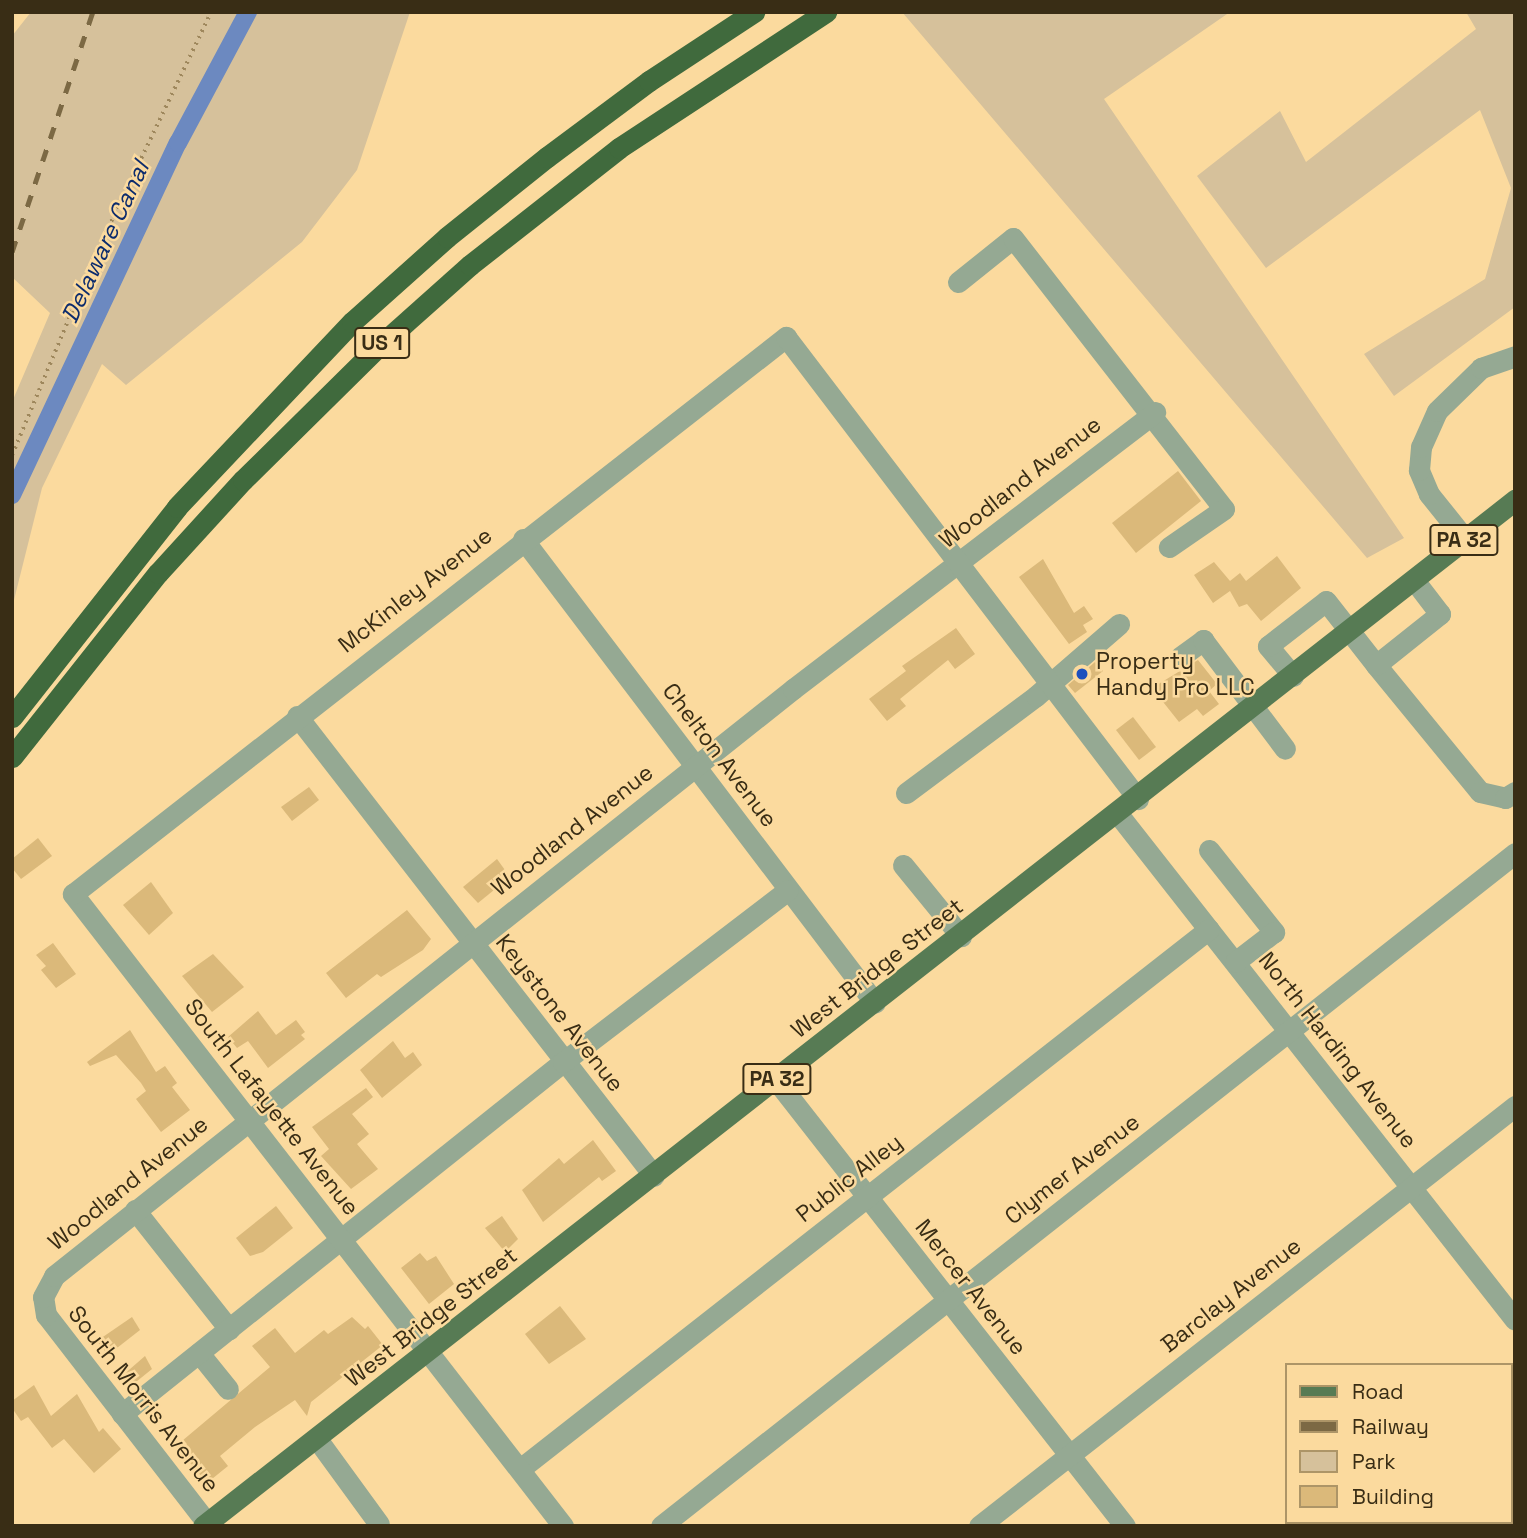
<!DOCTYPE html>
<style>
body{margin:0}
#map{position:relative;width:1527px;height:1538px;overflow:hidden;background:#fbda9e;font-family:"Space Grotesk",sans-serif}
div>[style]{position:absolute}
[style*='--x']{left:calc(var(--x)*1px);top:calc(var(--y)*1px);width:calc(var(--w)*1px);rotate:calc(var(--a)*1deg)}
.green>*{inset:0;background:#d6c19b}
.canal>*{height:18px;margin:-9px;padding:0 9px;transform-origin:9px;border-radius:9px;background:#6c89c0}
.building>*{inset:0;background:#dbb97a}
.path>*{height:3.5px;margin-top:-1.75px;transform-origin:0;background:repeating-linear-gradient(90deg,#9e875c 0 2px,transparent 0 7px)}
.minor>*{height:21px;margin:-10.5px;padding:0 10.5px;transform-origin:10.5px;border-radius:10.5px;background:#95a993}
.major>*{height:21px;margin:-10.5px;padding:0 10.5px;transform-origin:10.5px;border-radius:10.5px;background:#577b54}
.highway>*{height:21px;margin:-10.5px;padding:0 10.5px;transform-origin:10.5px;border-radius:10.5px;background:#406a3d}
.rail>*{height:5px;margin-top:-2.5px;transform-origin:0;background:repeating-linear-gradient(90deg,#7c6944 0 12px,transparent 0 24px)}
.dots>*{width:19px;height:19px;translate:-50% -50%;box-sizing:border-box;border:4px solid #fbda9e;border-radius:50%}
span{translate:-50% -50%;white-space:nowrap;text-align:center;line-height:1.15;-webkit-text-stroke:5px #fbda9e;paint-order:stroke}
.shield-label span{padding:2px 5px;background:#fbda9e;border:2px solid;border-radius:5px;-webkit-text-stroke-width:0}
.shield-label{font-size:21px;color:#392d15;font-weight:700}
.street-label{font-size:23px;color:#392d15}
.poi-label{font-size:23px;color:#392d15}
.left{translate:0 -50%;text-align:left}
.water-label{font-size:24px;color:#0d2c6d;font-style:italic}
.frame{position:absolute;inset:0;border:14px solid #392d15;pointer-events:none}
.legend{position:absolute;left:1285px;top:1363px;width:228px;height:161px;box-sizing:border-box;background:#fbda9e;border:2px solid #ad9567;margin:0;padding:9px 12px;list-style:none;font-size:21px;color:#392d15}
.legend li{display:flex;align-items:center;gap:14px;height:35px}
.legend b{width:35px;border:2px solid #ad9567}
</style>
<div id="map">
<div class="green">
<div style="clip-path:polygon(31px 12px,410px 12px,357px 170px,302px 242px,126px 385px,102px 364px,42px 488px,12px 608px,12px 402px,50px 313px,12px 277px,12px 36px)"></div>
<div style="clip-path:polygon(902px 12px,1230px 12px,1104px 99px,1404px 538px,1367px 558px)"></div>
<div style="clip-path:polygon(1466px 12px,1515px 12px,1515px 307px,1394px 396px,1364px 354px,1485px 279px,1511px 188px,1480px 110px,1266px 268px,1197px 176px,1280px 111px,1306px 162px,1476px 29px)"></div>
</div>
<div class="canal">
<div style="--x:12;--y:495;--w:389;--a:-64.8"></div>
<div style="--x:178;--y:143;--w:149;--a:-61.9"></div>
</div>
<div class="building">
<div style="clip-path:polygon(1178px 471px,1201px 501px,1136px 553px,1112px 523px)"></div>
<div style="clip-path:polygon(1277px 556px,1301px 588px,1261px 621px,1247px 604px,1239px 607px,1230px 591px,1213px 603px,1194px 575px,1214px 562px,1230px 581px,1240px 573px,1246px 581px)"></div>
<div style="clip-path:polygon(1043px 559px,1074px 613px,1084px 606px,1093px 619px,1083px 625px,1087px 632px,1069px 644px,1019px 577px)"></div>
<div style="clip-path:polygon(956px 628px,975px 654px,955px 669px,948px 660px,900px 699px,906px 706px,887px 721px,869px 699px,906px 671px,902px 666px)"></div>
<div style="clip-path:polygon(1198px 660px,1217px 684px,1209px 691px,1219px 704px,1203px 716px,1197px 709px,1179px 722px,1152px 688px)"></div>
<div style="clip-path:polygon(1095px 662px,1103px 671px,1075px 693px,1068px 685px)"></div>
<div style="clip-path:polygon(1133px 717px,1156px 747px,1139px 760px,1116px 730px)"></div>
<div style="clip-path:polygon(309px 787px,319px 800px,292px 821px,281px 807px)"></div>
<div style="clip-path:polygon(38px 838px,52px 856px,21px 879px,12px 868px,12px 859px)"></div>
<div style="clip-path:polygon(497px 859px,510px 877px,478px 903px,463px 887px)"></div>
<div style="clip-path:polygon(151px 882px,173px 913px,149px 935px,123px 905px)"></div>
<div style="clip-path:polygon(407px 910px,431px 939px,423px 950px,381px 977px,377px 974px,346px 998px,326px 973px)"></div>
<div style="clip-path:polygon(53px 943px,76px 974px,56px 988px,41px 970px,46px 966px,36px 955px)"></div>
<div style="clip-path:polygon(213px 954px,244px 987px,212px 1012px,182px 976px)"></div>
<div style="clip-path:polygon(258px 1011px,276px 1035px,296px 1020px,305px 1032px,301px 1035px,305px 1039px,268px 1068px,248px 1041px,237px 1048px,228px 1037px)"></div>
<div style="clip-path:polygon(130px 1030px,156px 1072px,165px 1066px,177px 1083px,172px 1087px,190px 1110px,161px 1132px,136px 1099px,146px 1091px,141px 1083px,116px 1055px,90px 1066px,87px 1062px)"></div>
<div style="clip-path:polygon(393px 1041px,405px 1058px,413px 1052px,422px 1065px,382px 1098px,360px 1070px)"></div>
<div style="clip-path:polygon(366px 1088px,373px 1097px,352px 1114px,369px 1134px,357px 1144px,378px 1169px,351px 1189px,321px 1156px,329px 1149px,312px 1127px)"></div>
<div style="clip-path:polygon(593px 1140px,616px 1171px,602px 1181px,599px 1177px,543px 1222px,522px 1190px,559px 1158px,564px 1164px)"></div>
<div style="clip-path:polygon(276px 1206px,293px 1228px,263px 1252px,250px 1256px,236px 1238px)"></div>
<div style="clip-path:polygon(502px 1216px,518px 1239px,505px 1252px,485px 1228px)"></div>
<div style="clip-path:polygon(420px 1253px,427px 1261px,436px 1256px,454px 1284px,429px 1304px,401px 1268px)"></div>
<div style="clip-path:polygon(560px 1306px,586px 1339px,549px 1364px,525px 1334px)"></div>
<div style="clip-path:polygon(132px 1317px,140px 1330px,108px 1355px,97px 1341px)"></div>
<div style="clip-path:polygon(352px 1317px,365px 1329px,368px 1326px,383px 1345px,311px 1402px,307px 1416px,295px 1400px,255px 1427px,220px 1456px,228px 1466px,207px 1483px,176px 1446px,270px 1367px,252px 1346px,275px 1328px,295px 1353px,324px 1330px,328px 1334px)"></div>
<div style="clip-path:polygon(145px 1356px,152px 1369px,131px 1386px,122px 1376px)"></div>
<div style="clip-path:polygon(34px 1385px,51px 1416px,77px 1394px,99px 1432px,103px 1428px,121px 1449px,94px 1473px,64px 1439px,52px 1448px,28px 1417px,21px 1421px,12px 1408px,12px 1401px)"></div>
</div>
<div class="path">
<div style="--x:12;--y:455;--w:219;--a:-67.4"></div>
<div style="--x:96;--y:253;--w:267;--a:-64.5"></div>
</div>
<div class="minor">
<div style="--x:958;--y:282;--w:70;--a:-38.7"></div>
<div style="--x:1013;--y:238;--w:343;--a:52.1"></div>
<div style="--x:1224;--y:509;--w:67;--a:145.4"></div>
<div style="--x:523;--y:539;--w:582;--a:52.82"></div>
<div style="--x:1465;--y:539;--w:58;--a:-128.7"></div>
<div style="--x:1429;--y:494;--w:26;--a:-113"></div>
<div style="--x:1419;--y:470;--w:23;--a:-85"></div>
<div style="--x:1421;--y:447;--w:39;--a:-66"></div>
<div style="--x:1437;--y:411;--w:62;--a:-44.3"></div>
<div style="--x:1481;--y:368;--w:36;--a:-19"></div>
<div style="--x:1180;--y:657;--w:29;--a:-36"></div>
<div style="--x:1203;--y:640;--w:136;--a:53"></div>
<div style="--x:1376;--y:665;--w:164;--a:50.7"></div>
<div style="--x:1480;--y:792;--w:26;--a:13"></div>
<div style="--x:1505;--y:798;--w:12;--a:-31"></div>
<div style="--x:1293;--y:676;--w:39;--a:-130"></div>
<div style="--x:1268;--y:646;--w:73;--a:-37.8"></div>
<div style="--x:1326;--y:601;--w:81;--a:52"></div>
<div style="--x:1376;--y:665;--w:82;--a:-38.6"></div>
<div style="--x:1440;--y:614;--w:43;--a:-127.4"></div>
<div style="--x:297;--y:716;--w:582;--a:52.19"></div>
<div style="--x:906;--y:793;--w:162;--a:-36.7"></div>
<div style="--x:1036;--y:696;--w:110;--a:-40.9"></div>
<div style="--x:1118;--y:814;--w:643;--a:51.88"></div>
<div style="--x:1209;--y:850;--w:105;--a:51.6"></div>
<div style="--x:1274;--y:932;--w:49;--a:142.4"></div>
<div style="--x:903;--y:865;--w:92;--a:50.8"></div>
<div style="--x:776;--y:1080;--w:566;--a:51.96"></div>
<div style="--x:135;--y:1210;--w:152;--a:51.7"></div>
<div style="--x:199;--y:1353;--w:46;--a:51.1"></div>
<div style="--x:1511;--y:1378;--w:5;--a:-37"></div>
<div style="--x:122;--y:1414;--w:564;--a:-38.6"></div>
<div style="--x:563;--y:1062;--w:283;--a:-37.4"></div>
<div style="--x:317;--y:1439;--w:105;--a:53.9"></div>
<div style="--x:520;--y:1469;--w:875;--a:-38.09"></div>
<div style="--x:207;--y:1523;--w:263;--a:-127.7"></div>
<div style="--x:46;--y:1315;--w:18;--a:-99"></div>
<div style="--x:43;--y:1297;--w:24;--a:-62"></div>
<div style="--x:54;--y:1276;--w:944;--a:-38.46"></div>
<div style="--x:793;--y:689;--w:456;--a:-37.4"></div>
<div style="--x:563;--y:1526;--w:800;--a:-127.79"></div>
<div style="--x:73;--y:894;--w:905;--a:-38"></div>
<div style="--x:786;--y:337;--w:581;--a:52.7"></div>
<div style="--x:661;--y:1526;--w:1087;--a:-38.24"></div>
<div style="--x:979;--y:1526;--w:681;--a:-38.08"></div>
<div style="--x:1324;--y:1526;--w:6;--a:-45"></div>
</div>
<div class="major">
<div style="--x:203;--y:1526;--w:1666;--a:-38.03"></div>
</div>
<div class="highway">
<div style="--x:12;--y:717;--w:267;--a:-51.8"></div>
<div style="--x:177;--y:507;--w:255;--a:-46.6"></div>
<div style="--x:352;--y:322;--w:127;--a:-41.8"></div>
<div style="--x:447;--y:237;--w:128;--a:-38.7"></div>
<div style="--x:547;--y:157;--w:127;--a:-36.7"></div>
<div style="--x:649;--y:81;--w:126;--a:-33.3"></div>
<div style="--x:12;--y:757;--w:235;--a:-51.6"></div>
<div style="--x:158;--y:573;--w:126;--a:-47.6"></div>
<div style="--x:243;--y:480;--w:190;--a:-44.6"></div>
<div style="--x:378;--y:347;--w:123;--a:-41.7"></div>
<div style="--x:470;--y:265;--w:189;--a:-38.1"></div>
<div style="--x:619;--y:148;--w:248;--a:-33.3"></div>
</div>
<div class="rail">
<div style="--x:12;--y:252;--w:253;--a:-71.4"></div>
</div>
<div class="dots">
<div style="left:1082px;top:674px;background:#1d50bd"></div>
</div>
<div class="shield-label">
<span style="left:382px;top:343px">US 1</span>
<span style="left:1464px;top:540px">PA 32</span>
<span style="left:777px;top:1079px">PA 32</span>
</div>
<div class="street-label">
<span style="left:1020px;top:482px;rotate:-38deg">Woodland Avenue</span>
<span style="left:415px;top:590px;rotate:-38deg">McKinley Avenue</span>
<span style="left:720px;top:755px;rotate:53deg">Chelton Avenue</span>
<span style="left:572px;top:830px;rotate:-38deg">Woodland Avenue</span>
<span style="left:877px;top:968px;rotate:-38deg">West Bridge Street</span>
<span style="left:560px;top:1013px;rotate:52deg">Keystone Avenue</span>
<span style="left:1338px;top:1050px;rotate:52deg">North Harding Avenue</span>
<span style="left:272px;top:1107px;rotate:52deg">South Lafayette Avenue</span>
<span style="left:1072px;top:1169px;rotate:-38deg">Clymer Avenue</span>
<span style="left:849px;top:1178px;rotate:-38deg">Public Alley</span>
<span style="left:128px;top:1183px;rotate:-39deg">Woodland Avenue</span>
<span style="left:971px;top:1287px;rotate:52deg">Mercer Avenue</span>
<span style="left:1231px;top:1295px;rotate:-38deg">Barclay Avenue</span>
<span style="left:431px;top:1317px;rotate:-38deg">West Bridge Street</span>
<span style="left:144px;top:1399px;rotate:52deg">South Morris Avenue</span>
</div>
<div class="poi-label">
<span class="left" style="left:1096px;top:674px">Property<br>Handy Pro LLC</span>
</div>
<div class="water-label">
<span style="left:105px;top:242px;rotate:-65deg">Delaware Canal</span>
</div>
<div class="frame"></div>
<ul class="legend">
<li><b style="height:9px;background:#577b54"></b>Road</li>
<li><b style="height:9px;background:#7c6944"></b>Railway</li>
<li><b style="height:19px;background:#d6c19b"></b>Park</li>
<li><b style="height:19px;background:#dbb97a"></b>Building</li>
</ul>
</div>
